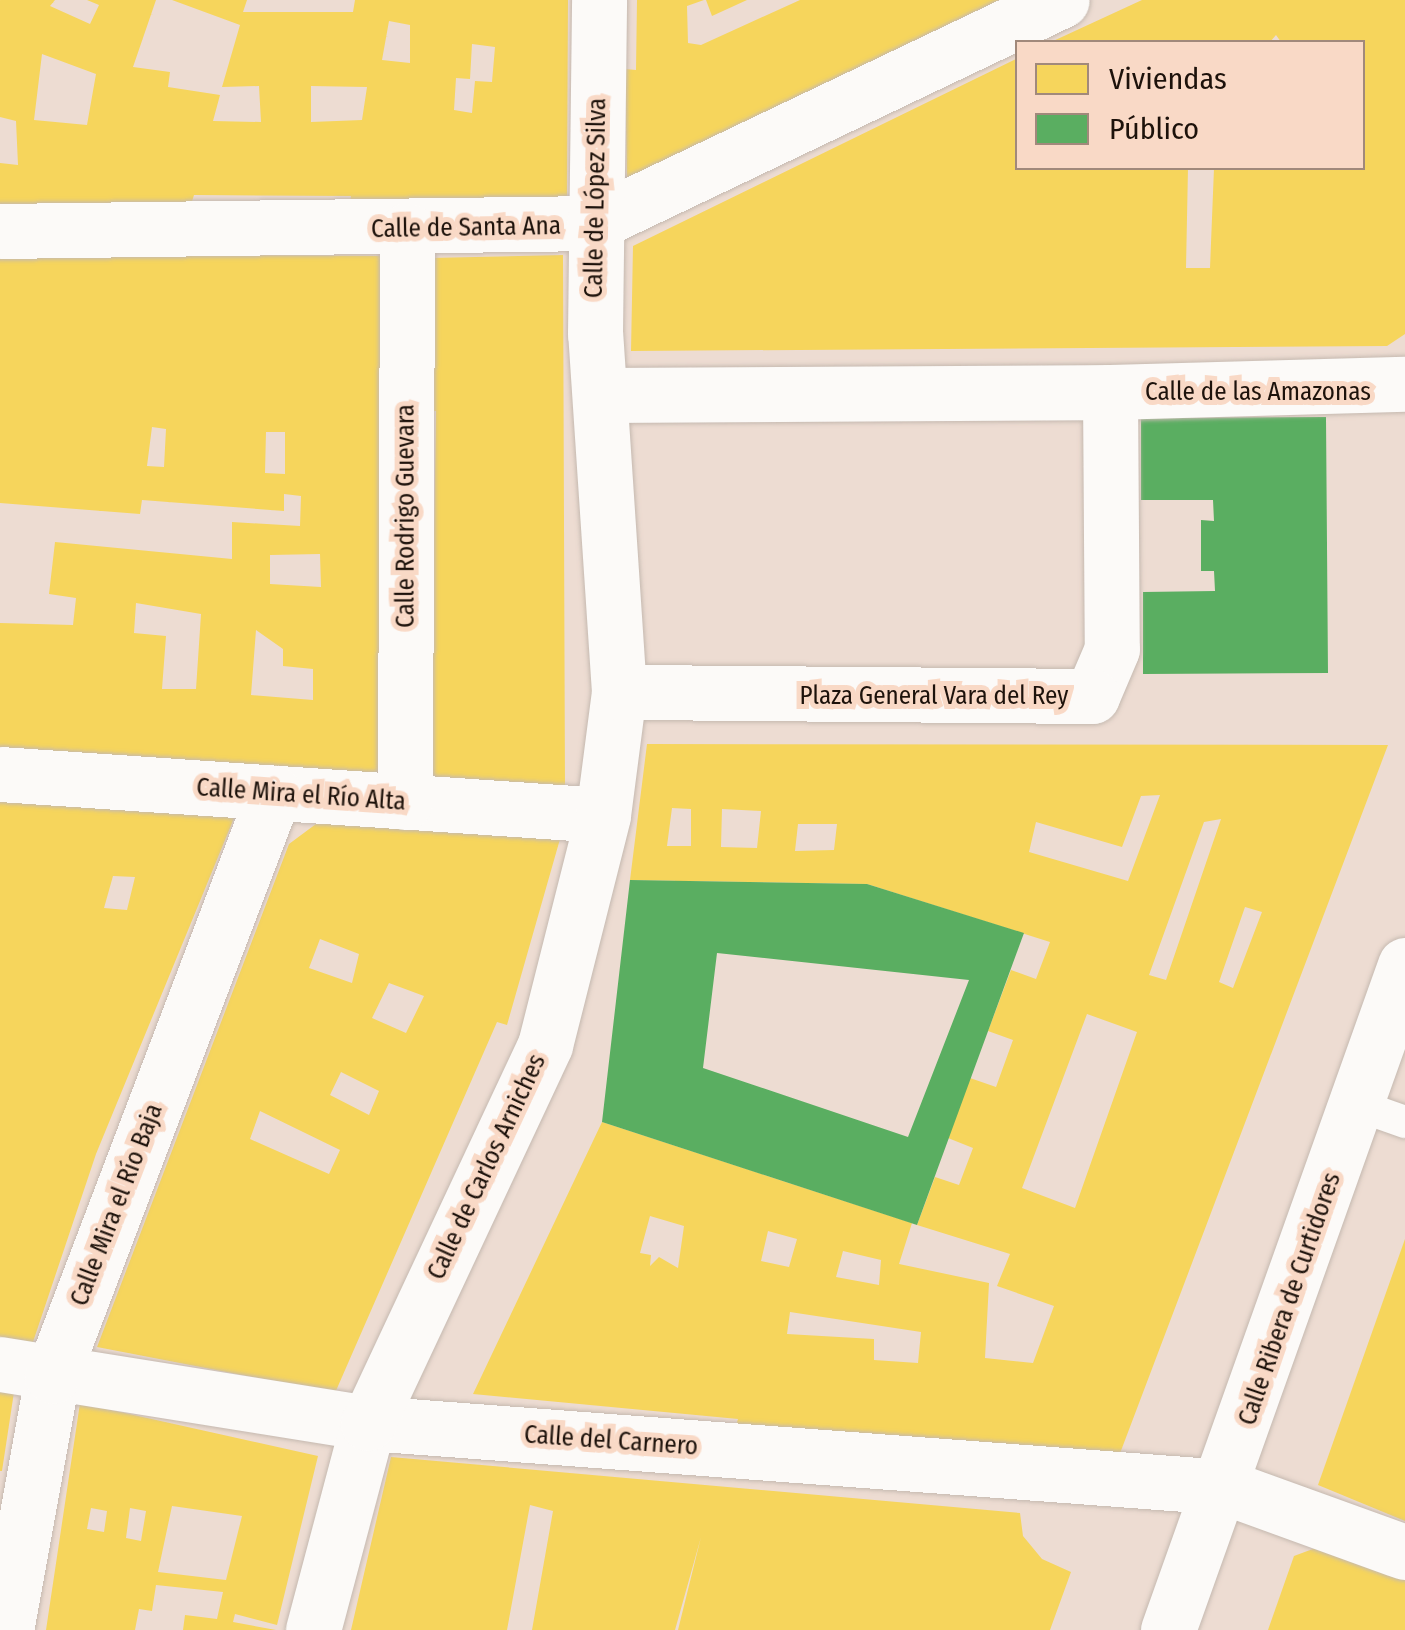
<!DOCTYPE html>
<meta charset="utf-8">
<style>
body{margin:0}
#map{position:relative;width:1405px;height:1630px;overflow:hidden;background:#eddcd2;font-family:"Fira Sans Condensed",sans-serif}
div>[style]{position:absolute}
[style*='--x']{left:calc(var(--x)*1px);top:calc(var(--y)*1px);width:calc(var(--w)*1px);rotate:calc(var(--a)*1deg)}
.homes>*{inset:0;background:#f6d55c}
.public>*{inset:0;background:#5aae61}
.roads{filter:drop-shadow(0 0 2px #c5b9b0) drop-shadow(0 0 2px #c5b9b0)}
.lane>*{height:32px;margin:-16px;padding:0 16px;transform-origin:16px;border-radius:16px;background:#fcfaf8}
.street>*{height:55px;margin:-27.5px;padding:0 27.5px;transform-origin:27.5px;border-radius:27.5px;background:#fcfaf8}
span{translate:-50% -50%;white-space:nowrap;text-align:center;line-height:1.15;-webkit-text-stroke:10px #f9d9c6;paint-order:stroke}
.street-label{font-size:25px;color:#1d120b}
.legend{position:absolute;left:1015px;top:40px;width:350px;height:130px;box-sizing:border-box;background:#f9d9c6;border:2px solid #a1897b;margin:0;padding:12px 18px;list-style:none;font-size:30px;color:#1d120b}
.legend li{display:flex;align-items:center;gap:20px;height:50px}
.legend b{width:50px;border:2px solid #a1897b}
</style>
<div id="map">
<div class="homes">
<div style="clip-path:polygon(evenodd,0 0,55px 0,50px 6px,90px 24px,99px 5px,87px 0,156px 0,133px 67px,170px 72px,168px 87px,220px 95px,213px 121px,261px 122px,259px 86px,222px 87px,240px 25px,172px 0,247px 0,243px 12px,353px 12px,355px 0,568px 0,567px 200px,348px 214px,351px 196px,194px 195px,189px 211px,57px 203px,56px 213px,0 213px,0 163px,18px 165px,16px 121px,0 117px,0 0,389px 21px,410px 25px,410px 63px,382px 60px,389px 21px,0 0,472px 44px,495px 47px,492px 82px,475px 81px,472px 113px,454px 110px,456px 78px,470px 79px,472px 44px,0 0,42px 54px,96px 74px,87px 125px,34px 120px,42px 54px,0 0,311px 86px,367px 87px,362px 120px,311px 122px,311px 86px)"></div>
<div style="clip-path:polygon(637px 0,704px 0,687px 6px,688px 43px,701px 45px,800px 0,999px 0,627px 179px,625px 69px,636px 70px)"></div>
<div style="clip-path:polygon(706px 0,747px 0,712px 16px)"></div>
<div style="clip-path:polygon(1142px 0,1405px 0,1405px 334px,1387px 346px,631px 351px,633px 246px,1018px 58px,1018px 168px,1188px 168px,1186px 268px,1210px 268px,1214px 168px,1362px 168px,1362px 42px,1281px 42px,1276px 35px,1270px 42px,1051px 42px)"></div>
<div style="clip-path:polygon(evenodd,0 254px,387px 256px,382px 777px,0 748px,0 623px,73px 625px,76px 598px,49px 594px,55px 542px,232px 559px,232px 522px,300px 526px,301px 496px,284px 494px,284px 511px,142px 500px,140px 514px,0 503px,0 254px,152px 427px,166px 429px,164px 467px,147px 466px,152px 427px,0 254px,266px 432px,285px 432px,285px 474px,265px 473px,266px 432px,0 254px,320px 554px,321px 587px,270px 584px,270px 555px,320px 554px,0 254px,136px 603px,201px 614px,196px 689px,162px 689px,166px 636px,134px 633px,136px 603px,0 254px,256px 630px,283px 649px,283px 666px,313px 669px,313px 700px,251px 695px,256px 630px)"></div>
<div style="clip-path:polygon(563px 255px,565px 790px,430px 781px,436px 411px,428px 411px,429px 258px)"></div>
<div style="clip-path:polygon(evenodd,647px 744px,1388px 745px,1119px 1456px,735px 1428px,738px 1419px,473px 1394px,602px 1122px,912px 1223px,899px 1264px,989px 1283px,985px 1358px,1033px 1363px,1054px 1306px,997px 1286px,1010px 1254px,917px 1225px,935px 1177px,959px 1185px,973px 1148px,948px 1138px,970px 1078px,996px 1087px,1013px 1040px,988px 1031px,1011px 970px,1036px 979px,1050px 942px,867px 884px,630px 880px,647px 744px,1160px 795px,1128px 881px,1029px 852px,1036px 822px,1122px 847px,1141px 796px,1160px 795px,647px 744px,672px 808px,691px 809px,691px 846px,667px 846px,672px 808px,647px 744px,722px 809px,761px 811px,757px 848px,721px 847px,722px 809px,647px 744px,1221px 819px,1166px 980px,1149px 975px,1204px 822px,1221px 819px,647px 744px,798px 824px,837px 824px,834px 850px,795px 851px,798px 824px,647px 744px,1245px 907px,1262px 912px,1233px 988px,1219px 982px,1245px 907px,647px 744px,1087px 1014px,1137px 1032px,1075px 1208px,1022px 1188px,1087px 1014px,647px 744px,650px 1216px,684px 1226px,678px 1268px,659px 1257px,650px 1266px,651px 1255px,640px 1253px,650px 1216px,647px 744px,768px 1231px,797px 1239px,789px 1267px,761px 1261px,768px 1231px,647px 744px,843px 1251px,881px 1260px,879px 1285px,836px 1277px,843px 1251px,647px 744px,790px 1312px,921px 1332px,918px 1363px,874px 1360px,874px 1339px,787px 1334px,790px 1312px)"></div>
<div style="clip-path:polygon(evenodd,0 798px,237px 811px,96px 1154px,31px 1348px,0 1342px,0 798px,113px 876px,135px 877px,127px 910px,104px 908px,113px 876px)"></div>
<div style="clip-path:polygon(evenodd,320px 821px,560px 839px,507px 1025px,497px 1022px,335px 1393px,97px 1347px,289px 844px,320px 821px,320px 939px,359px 954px,352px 983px,309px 968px,320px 939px,320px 821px,389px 983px,424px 996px,406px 1033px,372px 1018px,389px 983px,320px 821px,341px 1072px,379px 1091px,369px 1115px,330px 1095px,341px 1072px,320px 821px,260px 1111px,340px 1150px,329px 1174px,250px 1139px,260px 1111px)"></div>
<div style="clip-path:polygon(1405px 1239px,1405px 1521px,1318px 1485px)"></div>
<div style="clip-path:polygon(0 1389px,14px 1392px,2px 1471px,0 1471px)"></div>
<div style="clip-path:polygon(evenodd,80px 1403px,318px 1456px,277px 1625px,235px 1614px,233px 1622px,276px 1630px,183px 1630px,185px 1615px,217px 1619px,223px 1592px,156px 1585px,152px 1611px,139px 1609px,135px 1630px,46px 1630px,80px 1403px,172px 1506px,242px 1516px,226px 1580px,158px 1572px,172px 1506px,80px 1403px,91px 1508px,107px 1511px,104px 1532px,87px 1529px,91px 1508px,80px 1403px,130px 1508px,146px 1511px,141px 1541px,126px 1538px,130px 1508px)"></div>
<div style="clip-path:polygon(391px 1457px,1020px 1513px,1023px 1536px,1042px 1559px,1071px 1572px,1050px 1630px,678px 1630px,701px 1537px,675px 1630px,532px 1630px,553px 1511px,530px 1505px,507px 1630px,351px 1630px)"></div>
<div style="clip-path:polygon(1329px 1543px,1405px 1573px,1405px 1630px,1268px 1630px,1294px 1556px)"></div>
</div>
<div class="public">
<div style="clip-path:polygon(1326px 417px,1328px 673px,1143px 674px,1143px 592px,1215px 591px,1214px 571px,1201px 571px,1201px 520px,1214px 521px,1213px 500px,1141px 500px,1141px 418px)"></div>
<div style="clip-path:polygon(evenodd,630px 880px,867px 884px,1024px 933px,917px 1225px,602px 1122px,630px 880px,717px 953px,969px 980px,908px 1137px,703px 1068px,717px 953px)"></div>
</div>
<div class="roads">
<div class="lane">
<div style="--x:1357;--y:1105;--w:51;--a:19.5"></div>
</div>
<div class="street">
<div style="--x:0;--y:231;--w:594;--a:-0.77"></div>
<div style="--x:594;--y:223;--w:518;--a:-25.48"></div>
<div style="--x:1110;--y:392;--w:295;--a:-1.6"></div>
<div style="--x:604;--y:395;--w:506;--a:-0.34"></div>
<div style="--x:1110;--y:392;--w:257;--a:89.6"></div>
<div style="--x:1112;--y:649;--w:51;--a:113.1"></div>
<div style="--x:1092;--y:696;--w:473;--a:-179.5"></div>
<div style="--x:0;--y:774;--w:604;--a:3.89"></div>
<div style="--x:405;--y:802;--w:572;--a:-89.8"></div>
<div style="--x:0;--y:1364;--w:373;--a:9.1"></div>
<div style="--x:368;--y:1423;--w:859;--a:4.27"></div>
<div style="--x:1225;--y:1487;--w:191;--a:19.9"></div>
<div style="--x:6;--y:1630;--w:258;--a:-79.7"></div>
<div style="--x:52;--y:1376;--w:624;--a:-69.15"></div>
<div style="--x:313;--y:1630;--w:214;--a:-75.1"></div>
<div style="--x:368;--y:1423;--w:417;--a:-64.9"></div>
<div style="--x:545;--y:1045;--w:237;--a:-75.8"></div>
<div style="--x:603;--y:815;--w:124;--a:-82.6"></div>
<div style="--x:619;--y:692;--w:359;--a:-93.8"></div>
<div style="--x:595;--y:334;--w:334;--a:-89.3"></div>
<div style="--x:1168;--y:1630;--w:706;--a:-70.38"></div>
</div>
</div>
<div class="street-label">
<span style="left:596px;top:198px;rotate:-89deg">Calle de López Silva</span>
<span style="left:466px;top:228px;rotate:-1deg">Calle de Santa Ana</span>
<span style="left:1258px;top:392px">Calle de las Amazonas</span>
<span style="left:406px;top:516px;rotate:-90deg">Calle Rodrigo Guevara</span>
<span style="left:934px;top:696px">Plaza General Vara del Rey</span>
<span style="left:301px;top:795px;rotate:4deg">Calle Mira el Río Alta</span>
<span style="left:487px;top:1167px;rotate:-65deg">Calle de Carlos Arniches</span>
<span style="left:117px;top:1205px;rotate:-69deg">Calle Mira el Río Baja</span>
<span style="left:1290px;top:1299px;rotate:-71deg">Calle Ribera de Curtidores</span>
<span style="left:611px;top:1441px;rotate:4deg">Calle del Carnero</span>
</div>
<ul class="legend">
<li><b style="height:28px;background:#f6d55c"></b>Viviendas</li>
<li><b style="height:28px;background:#5aae61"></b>Público</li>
</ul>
</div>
